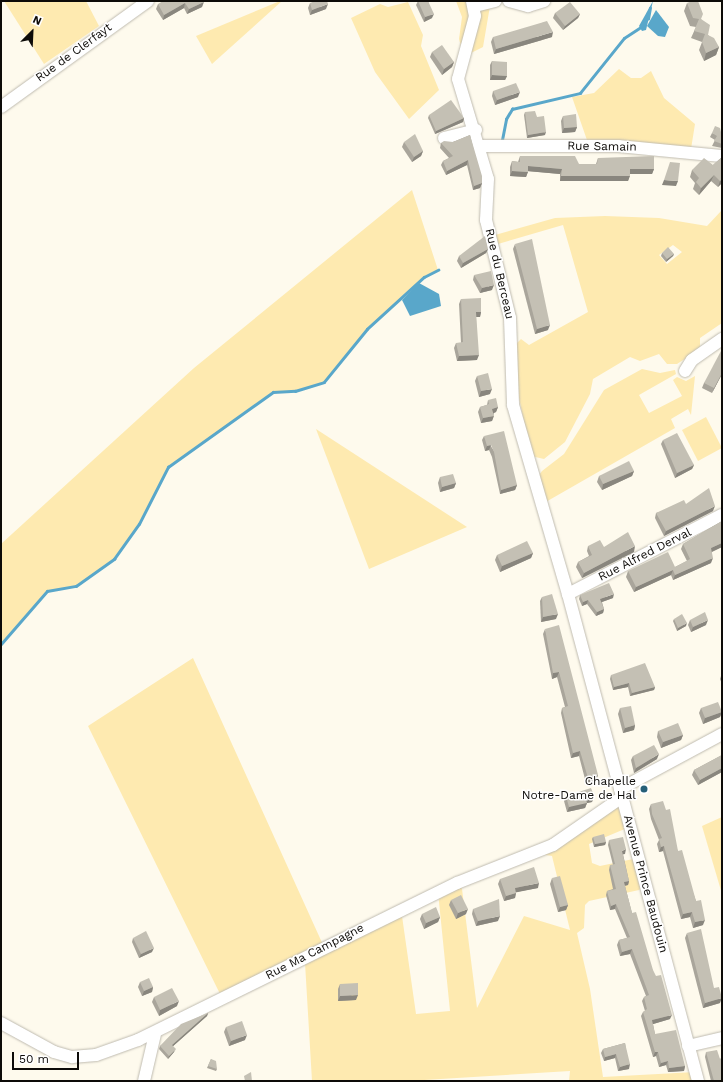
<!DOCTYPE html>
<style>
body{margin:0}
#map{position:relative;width:723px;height:1082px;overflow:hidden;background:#fefaed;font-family:"Work Sans",sans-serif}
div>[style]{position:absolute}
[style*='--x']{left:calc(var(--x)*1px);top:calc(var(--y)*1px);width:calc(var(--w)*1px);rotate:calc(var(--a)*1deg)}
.green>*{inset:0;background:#feeab0}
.water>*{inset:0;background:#59a7ca}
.stream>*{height:2.5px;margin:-1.25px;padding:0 1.25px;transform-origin:1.25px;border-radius:1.25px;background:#59a7ca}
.roads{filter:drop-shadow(0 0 1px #bfbbb0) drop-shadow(0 0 1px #bfbbb0)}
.minor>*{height:12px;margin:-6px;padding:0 6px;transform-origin:6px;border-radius:6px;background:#fff}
.wall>*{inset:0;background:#a9a59b}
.shaded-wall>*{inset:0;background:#89867e}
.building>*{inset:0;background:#c4c0b4}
.dots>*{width:11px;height:11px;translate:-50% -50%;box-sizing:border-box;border:2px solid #fff;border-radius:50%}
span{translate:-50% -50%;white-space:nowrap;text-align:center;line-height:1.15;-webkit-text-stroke:3px #fff;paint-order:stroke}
.street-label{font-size:12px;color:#0d0b08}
.poi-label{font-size:12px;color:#0d0b08}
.right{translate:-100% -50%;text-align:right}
.frame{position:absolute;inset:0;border:2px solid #0d0b08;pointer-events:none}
.north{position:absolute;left:12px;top:12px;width:40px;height:40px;-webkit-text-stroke:3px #fff;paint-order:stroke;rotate:24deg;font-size:11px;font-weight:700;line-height:16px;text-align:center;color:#0d0b08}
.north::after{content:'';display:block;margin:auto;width:14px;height:18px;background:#0d0b08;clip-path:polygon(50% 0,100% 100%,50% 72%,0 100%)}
.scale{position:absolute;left:12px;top:1052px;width:67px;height:18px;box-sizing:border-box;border:2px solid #0d0b08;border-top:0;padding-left:5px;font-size:12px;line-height:14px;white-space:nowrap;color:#0d0b08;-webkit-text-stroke:3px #fff;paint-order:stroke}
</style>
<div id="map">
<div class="green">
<div style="clip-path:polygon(4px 1px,86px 1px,99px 26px,44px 64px)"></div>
<div style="clip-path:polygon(280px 1px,282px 1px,212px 64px,196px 36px)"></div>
<div style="clip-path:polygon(456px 1px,520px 1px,494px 2px,490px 6px,483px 47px,471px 53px,461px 46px,459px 39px,462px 17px)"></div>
<div style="clip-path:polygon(408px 2px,423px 35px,421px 46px,439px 90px,409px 119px,375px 72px,351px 18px,380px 4px,388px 7px)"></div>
<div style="clip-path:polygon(619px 69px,631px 78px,641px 78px,651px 71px,664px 98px,695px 124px,691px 149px,588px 143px,572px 97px,594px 93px)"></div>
<div style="clip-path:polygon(412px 190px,438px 270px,424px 277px,367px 329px,324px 382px,295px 391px,273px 392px,168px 467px,139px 524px,114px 559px,76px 586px,47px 591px,1px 644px,1px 544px,194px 368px)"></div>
<div style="clip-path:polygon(evenodd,722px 210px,722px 323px,700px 338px,700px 349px,677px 364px,667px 364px,659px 354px,640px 361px,630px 357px,593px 379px,590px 394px,565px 442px,544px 459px,531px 456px,517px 388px,517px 343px,521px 339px,529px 345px,588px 312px,563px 225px,498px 244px,495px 235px,555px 218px,605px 216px,659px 218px,707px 226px,722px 210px,673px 245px,682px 252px,667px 264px,659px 255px,673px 245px)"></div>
<div style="clip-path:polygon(642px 369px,660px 373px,675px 370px,676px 374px,639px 395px,649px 413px,682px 396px,673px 380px,677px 377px,686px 381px,695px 376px,691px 415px,688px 409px,671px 419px,675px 428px,544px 503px,537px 478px,542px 471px,564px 454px,604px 390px)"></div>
<div style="clip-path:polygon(706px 417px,722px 448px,698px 461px,682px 430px)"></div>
<div style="clip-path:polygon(316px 429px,467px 527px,369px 569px)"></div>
<div style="clip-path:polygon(193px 658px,324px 947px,401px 909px,416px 1014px,450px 1011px,438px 892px,461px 881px,477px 1008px,524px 916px,570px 930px,552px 856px,534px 853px,622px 797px,627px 828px,589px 844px,592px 863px,600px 866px,638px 858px,645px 884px,639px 890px,589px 901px,585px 905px,584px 928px,577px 933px,590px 989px,603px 1077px,695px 1072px,698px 1081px,569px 1081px,570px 1071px,408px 1081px,312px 1081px,305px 963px,223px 1000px,88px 726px)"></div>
<div style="clip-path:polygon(722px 817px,722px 894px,702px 826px)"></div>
</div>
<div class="water">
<div style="clip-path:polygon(653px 1px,646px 30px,642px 31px,639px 26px)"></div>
<div style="clip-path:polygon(656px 10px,669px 27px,665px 37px,658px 36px,647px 26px)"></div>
<div style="clip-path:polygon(419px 283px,439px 294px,441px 306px,410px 316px,402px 300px)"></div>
</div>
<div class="stream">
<div style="--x:648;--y:19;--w:11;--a:-80"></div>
<div style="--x:502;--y:140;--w:21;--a:-79"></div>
<div style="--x:506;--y:119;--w:12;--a:-59"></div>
<div style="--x:512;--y:109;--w:70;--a:-13.2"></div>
<div style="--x:580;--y:93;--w:70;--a:-51.3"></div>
<div style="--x:624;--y:38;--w:20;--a:-33"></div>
<div style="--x:1;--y:644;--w:70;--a:-49"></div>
<div style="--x:47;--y:591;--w:29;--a:-10"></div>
<div style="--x:76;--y:586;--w:47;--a:-35.4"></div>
<div style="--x:114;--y:559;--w:43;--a:-54.5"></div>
<div style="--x:139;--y:524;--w:64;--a:-63"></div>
<div style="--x:168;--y:467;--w:129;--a:-35.5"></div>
<div style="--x:273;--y:392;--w:22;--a:-3"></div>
<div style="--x:295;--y:391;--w:30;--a:-17"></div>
<div style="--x:324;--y:382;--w:68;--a:-50.9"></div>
<div style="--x:367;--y:329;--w:77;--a:-42.4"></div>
<div style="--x:424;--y:277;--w:16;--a:-27"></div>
</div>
<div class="roads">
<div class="minor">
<div style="--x:472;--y:1;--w:15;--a:79"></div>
<div style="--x:475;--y:16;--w:65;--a:105.1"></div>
<div style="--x:458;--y:79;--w:104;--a:73.3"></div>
<div style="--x:488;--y:179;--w:41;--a:92.8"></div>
<div style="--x:486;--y:220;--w:101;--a:76.2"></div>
<div style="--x:510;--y:318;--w:87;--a:88"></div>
<div style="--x:513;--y:405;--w:197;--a:73.8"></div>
<div style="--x:568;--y:594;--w:504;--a:75.05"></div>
<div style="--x:509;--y:1;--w:20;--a:15"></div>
<div style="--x:528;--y:6;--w:17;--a:-17"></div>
<div style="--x:475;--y:6;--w:21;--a:-14"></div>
<div style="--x:1;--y:107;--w:181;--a:-35.8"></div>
<div style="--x:444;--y:138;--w:33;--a:-14"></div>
<div style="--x:481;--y:146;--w:137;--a:0"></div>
<div style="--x:618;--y:146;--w:104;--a:5.5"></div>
<div style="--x:685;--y:371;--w:13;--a:-58"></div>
<div style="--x:692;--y:360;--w:37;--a:-35"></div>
<div style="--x:568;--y:594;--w:173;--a:-27.2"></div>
<div style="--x:620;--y:789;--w:116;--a:-28.3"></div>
<div style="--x:1;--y:1023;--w:60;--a:28.7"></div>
<div style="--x:54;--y:1052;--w:19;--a:16"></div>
<div style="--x:72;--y:1057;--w:24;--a:-5"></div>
<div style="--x:96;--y:1055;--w:45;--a:-19.7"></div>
<div style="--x:138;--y:1040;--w:356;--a:-26.2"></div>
<div style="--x:457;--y:883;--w:103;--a:-21.6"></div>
<div style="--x:553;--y:845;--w:84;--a:-34.8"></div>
<div style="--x:688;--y:1046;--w:35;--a:-13"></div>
<div style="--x:144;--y:1081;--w:48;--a:-76.8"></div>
</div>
</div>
<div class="wall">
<div style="clip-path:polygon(203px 1px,202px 7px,187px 14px,184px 8px,163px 20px,156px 9px,158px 4px)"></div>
<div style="clip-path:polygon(418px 1px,428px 1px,432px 18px,424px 22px,416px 5px)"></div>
<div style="clip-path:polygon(310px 3px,326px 9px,310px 15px,308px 8px)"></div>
<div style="clip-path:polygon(687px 3px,701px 19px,708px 35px,719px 47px,716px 55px,704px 61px,699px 50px,702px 42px,691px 38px,696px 27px,690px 26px,684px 11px)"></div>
<div style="clip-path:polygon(555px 13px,580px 14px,578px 18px,563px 30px,553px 18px)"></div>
<div style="clip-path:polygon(493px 37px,552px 37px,494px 54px,491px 42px)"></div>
<div style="clip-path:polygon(432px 52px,454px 62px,452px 67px,442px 75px,430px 57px)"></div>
<div style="clip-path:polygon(492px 61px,507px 76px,505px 80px,490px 80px,490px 65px)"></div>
<div style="clip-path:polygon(493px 91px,518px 97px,495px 105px,492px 96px)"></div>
<div style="clip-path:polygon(525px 112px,537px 117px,545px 135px,527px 138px,524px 115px)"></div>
<div style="clip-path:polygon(429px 115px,464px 118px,463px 122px,435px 134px,428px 118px)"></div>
<div style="clip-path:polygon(563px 116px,577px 127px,575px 132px,562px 133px,561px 121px)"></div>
<div style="clip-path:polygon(712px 133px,722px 136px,722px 148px,712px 146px,715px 140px,710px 137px)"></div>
<div style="clip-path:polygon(470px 135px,482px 183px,480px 188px,473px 190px,467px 165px,446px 175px,441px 165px,443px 161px,449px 158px,440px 148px,441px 143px,453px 142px)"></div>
<div style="clip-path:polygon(404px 142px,423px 151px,421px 156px,412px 162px,402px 147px)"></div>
<div style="clip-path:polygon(520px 156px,579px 164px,596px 164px,598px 158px,654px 169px,652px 174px,630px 174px,628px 181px,560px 181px,560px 174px,528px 171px,526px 177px,510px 176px,510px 167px,512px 161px,518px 162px)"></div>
<div style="clip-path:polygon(722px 157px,722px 183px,718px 187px,711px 181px,699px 195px,693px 189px,695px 183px,690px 177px,692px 170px,713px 165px)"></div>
<div style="clip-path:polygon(515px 244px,548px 330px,535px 334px,513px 249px)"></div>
<div style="clip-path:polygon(488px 249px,486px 253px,461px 268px,457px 261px,459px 256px)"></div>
<div style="clip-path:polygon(662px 253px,674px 254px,673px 256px,666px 262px,661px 256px)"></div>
<div style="clip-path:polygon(474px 275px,492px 290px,480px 293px,473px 280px)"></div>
<div style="clip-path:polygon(461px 299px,481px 312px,480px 317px,476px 317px,477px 360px,457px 361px,454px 348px,456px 343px,461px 343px,459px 304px)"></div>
<div style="clip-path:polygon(722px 374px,712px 393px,702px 388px,704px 383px)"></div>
<div style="clip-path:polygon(477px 376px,490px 394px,479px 397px,475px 381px)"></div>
<div style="clip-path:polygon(488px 400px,498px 407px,496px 412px,494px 413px,492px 421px,481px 423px,478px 412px,480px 407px,487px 405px)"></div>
<div style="clip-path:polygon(484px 436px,517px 485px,515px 490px,500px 494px,492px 457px,489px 450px,485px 451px,482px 440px)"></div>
<div style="clip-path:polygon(663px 440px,694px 465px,692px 469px,675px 478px,661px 444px)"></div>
<div style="clip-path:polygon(634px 471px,632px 476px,602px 490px,597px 482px,599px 476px)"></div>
<div style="clip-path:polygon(440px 477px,456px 483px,454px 488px,440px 492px,438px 483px)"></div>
<div style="clip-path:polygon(686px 504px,713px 511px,664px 536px,655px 518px,656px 513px)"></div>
<div style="clip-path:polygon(722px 521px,722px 547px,712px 552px,711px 563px,673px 580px,671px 575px,634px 592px,626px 577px,628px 571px,675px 567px,687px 561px,681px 549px,683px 544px)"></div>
<div style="clip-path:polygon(588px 546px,604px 547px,634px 552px,582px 578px,576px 567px,578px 562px,589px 556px,587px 551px)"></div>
<div style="clip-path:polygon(533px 553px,531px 558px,500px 572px,495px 560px,497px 555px)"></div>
<div style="clip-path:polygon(580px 595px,613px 598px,602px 602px,604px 609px,603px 613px,596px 616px,587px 604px,582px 606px,579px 599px)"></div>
<div style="clip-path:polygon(542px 597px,556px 619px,541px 622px,540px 601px)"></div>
<div style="clip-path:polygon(674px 619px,686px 626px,677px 631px,673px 621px)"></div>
<div style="clip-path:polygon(690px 620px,706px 625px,691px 632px,688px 625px)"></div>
<div style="clip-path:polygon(545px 629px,596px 781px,586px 783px,579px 756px,571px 758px,561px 713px,562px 708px,565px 707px,557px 677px,552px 679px,543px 634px)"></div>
<div style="clip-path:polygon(722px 673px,722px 684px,720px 679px)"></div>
<div style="clip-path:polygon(611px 675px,655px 687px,654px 690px,630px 696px,628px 687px,613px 690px,610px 679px)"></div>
<div style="clip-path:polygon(620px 708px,635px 725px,634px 730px,623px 733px,618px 714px)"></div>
<div style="clip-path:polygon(701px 708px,722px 712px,720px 717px,703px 724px,699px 713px)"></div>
<div style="clip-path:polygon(658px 731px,683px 735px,681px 740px,661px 748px,657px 737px)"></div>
<div style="clip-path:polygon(722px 755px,722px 772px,698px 785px,692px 775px,694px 770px)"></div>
<div style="clip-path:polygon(633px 756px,657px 759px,634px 773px,631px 760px)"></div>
<div style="clip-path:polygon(566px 796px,594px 796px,592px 802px,587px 803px,585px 808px,567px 812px,564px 801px)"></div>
<div style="clip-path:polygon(651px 804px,678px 851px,696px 901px,703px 925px,693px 928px,690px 917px,681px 919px,663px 851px,659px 852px,657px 844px,659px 840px,651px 819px,649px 809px)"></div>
<div style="clip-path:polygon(593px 837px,606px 842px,605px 845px,594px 847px,592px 839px)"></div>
<div style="clip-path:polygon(609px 840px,625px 854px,623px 854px,629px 881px,628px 885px,625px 886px,632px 913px,670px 1019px,653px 1024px,655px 1034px,685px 1066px,684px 1071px,668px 1072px,666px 1065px,659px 1067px,656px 1056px,653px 1057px,641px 1016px,643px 1012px,645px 1011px,642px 1001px,644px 997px,646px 996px,630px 954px,620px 956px,617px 945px,619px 940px,627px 938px,615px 909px,610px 910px,606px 895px,607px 891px,613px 889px,609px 870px,610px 865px,613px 865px,608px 845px)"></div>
<div style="clip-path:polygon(552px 878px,568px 905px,566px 910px,558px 912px,550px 884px)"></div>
<div style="clip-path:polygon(500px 879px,538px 888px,516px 892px,515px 898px,504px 901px,498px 884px)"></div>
<div style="clip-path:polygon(451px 900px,466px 914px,456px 919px,449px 905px)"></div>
<div style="clip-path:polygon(473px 909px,498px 921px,476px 926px,472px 914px)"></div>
<div style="clip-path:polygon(422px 914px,440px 917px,438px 922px,424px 929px,420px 919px)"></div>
<div style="clip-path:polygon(687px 933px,720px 1003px,703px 1008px,685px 938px)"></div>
<div style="clip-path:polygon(133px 938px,152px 952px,139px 958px,132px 942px)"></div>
<div style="clip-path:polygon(140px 982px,153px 987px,152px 992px,142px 996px,138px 987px)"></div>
<div style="clip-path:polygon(340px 984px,356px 1000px,338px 1001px,338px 989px)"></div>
<div style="clip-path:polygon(154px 997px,177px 1006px,159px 1016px,152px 1002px)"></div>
<div style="clip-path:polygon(208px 1013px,207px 1016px,173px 1046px,174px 1052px,168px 1059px,159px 1049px,160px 1046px)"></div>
<div style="clip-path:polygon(722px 1020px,722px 1027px,721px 1024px)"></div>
<div style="clip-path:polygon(226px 1027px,245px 1040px,229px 1046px,224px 1032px)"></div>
<div style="clip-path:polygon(625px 1043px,629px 1069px,618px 1071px,615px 1058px,604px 1061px,601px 1053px,603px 1049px)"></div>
<div style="clip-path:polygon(706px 1052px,720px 1059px,722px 1081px,711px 1081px,705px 1057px)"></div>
<div style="clip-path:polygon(211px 1059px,217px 1069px,216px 1071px,207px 1068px)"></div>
</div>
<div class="shaded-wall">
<div style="clip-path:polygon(204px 2px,202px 7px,187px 14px,189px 9px)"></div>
<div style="clip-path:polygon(185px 3px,184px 8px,163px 20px,164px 15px)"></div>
<div style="clip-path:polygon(328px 4px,326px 9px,310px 15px,312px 10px)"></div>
<div style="clip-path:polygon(434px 14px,432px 18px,424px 22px,425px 17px)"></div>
<div style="clip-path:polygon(580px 14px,578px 18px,563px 30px,565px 26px)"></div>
<div style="clip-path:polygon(553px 32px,552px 37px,494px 54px,496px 49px)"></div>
<div style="clip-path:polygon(719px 47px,716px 55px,704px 61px,706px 53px)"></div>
<div style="clip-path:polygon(454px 62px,452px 67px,442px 75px,444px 69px)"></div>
<div style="clip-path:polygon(492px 75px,507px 76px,505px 80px,490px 80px)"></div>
<div style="clip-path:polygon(520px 92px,518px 97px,495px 105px,497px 100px)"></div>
<div style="clip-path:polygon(464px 118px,463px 122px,435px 134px,436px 131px)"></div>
<div style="clip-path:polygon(577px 127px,575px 132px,562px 133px,564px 128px)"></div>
<div style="clip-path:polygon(546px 132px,545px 135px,527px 138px,528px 135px)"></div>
<div style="clip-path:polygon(423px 151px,421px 156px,412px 162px,414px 157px)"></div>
<div style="clip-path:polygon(468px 160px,467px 165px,446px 175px,447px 171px)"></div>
<div style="clip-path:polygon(528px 166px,562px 169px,560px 174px,526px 171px)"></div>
<div style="clip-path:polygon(630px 169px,654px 169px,652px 174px,628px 174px)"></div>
<div style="clip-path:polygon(512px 171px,528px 172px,526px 177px,510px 176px)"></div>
<div style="clip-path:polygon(714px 175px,711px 181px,699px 195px,701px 188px)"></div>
<div style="clip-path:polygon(561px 176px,630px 176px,628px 181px,560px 181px)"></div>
<div style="clip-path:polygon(722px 179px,722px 183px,718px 187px,720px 181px)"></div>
<div style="clip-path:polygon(664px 180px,678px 181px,676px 186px,662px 185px)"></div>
<div style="clip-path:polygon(482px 183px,480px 188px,473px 190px,474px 186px)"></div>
<div style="clip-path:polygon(488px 249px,486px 253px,461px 268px,463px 263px)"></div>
<div style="clip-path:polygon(674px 254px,673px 256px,666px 262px,667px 259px)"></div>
<div style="clip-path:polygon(494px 285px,492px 290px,480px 293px,482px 288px)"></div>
<div style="clip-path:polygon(476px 312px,481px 312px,480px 317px,474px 317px)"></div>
<div style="clip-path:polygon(550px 325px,548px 330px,535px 334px,537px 329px)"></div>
<div style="clip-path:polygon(479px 355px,477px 360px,457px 361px,459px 356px)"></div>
<div style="clip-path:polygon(722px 373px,722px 374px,712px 393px,714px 388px)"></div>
<div style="clip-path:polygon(492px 389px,490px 394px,479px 397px,481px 391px)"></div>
<div style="clip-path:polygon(498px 407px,496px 412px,491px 414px,492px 409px)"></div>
<div style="clip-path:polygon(494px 416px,492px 421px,481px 423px,483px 418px)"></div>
<div style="clip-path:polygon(491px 445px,489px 450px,485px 451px,487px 446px)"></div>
<div style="clip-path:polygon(694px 465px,692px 469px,675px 478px,677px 473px)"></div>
<div style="clip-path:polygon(634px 471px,632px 476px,602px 490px,603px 484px)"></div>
<div style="clip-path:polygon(456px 483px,454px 488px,440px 492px,442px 487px)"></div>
<div style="clip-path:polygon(517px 485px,515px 490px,500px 494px,501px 490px)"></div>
<div style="clip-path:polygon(715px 506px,713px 511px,664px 536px,666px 531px)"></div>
<div style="clip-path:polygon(722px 543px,722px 547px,709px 553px,711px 548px)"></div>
<div style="clip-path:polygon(635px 546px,634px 552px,582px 578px,584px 573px)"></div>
<div style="clip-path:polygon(533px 553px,531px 558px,500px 572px,502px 566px)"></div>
<div style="clip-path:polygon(713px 558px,711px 563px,673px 580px,675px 575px)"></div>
<div style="clip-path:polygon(673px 570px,671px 575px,634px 592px,636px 587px)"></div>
<div style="clip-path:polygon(614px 594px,613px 598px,599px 603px,600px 599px)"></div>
<div style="clip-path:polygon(588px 600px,587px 604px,582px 606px,583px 602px)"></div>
<div style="clip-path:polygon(604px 609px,603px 613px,596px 616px,597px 612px)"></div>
<div style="clip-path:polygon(558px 614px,556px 619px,541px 622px,543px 617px)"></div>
<div style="clip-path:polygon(708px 620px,706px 625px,691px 632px,693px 627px)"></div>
<div style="clip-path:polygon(687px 623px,686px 626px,677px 631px,678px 628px)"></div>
<div style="clip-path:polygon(559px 672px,557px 677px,552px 679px,553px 673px)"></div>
<div style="clip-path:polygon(629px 683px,628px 687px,613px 690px,614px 687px)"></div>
<div style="clip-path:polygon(655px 687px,654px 690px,630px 696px,632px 693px)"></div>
<div style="clip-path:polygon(722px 712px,720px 717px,703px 724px,705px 718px)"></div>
<div style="clip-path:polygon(635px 725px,634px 730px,623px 733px,625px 728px)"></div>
<div style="clip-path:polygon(683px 735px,681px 740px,661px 748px,663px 742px)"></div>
<div style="clip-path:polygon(580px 751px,579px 756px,571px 758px,573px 753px)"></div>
<div style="clip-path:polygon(659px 754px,657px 759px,634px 773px,636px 768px)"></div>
<div style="clip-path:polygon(722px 768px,722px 772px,698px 785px,700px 780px)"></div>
<div style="clip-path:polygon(598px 775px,596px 781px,586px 783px,588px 778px)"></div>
<div style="clip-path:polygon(594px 796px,592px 802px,587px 803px,585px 808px,567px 812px,569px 807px,586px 799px)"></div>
<div style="clip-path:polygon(606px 842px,605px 845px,594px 847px,595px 844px)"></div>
<div style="clip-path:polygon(664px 846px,663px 851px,659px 852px,661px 847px)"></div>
<div style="clip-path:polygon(626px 849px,625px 854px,620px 855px,622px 851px)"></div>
<div style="clip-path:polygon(629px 881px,628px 885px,622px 886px,624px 882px)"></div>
<div style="clip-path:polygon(539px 883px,538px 888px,513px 893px,515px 888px)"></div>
<div style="clip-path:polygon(516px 893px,515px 898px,504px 901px,506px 896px)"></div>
<div style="clip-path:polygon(616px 904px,615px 909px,610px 910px,611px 906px)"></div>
<div style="clip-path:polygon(568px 905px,566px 910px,558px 912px,560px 907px)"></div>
<div style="clip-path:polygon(468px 909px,466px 914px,456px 919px,458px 913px)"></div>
<div style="clip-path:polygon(692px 912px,690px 917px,681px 919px,683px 914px)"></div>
<div style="clip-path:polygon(500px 916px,498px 921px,476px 926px,478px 921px)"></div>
<div style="clip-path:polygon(440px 917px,438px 922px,424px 929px,426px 923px)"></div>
<div style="clip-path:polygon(705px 920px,703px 925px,693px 928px,695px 922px)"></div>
<div style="clip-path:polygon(154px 948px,152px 952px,139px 958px,141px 954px)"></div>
<div style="clip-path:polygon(632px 949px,630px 954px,620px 956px,622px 952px)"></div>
<div style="clip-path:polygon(153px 987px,152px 992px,142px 996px,144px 991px)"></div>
<div style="clip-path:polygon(358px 995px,356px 1000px,338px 1001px,340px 996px)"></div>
<div style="clip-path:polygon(722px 998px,720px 1003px,703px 1008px,705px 1003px)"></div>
<div style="clip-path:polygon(179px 1001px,177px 1006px,159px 1016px,160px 1010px)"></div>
<div style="clip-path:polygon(208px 1013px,207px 1016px,171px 1048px,172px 1045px)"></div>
<div style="clip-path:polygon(672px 1015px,670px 1019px,650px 1025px,652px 1020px)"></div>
<div style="clip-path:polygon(247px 1035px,245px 1040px,229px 1046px,231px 1041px)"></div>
<div style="clip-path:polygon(176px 1049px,174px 1052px,168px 1059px,169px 1056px)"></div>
<div style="clip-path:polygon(655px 1052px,658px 1052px,656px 1056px,653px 1057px)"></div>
<div style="clip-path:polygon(616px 1054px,615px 1058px,604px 1061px,605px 1057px)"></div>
<div style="clip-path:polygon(668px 1061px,666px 1065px,659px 1067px,661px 1063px)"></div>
<div style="clip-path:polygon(630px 1064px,629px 1069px,618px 1071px,620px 1067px)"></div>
<div style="clip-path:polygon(685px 1066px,684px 1071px,668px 1072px,669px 1068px)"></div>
</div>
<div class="building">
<div style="clip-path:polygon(163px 1px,203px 1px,204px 2px,189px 9px,185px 3px,164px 15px,158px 4px)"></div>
<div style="clip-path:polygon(315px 1px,327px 1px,328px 4px,312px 10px,310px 3px)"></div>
<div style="clip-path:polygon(418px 1px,428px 1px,434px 14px,425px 17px)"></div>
<div style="clip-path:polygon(692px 1px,698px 1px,703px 14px,701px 19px,710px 25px,708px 35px,714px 38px,719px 47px,706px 53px,702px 42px,705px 34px,694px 31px,699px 19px,693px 18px,687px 3px)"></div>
<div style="clip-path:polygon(570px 2px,580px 14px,565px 26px,555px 13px)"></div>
<div style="clip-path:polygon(547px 21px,553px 32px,496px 49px,493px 37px)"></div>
<div style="clip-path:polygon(442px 45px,454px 62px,444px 69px,432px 52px)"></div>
<div style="clip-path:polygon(492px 61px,507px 62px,507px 76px,492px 75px)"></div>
<div style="clip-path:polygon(516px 83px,520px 92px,497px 100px,493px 91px)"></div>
<div style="clip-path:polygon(451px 100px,464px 118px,436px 131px,429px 115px)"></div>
<div style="clip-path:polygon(535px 111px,537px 117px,544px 116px,546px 132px,528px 135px,525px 112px)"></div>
<div style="clip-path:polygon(576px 114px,577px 127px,564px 128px,563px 116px)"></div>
<div style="clip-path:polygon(715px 126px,720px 128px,722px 136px,722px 144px,714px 141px,717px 136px,712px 133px)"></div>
<div style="clip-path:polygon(415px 134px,423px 151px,414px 157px,404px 142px)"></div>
<div style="clip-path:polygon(470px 135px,482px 176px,482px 183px,474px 186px,468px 160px,447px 171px,443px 161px,453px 156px,441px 143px,444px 141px,453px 142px)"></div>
<div style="clip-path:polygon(520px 156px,575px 156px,579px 164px,597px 164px,598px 158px,654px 156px,654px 169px,630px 169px,630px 176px,561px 176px,562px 169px,528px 166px,528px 172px,512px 171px,512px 161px,520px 162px)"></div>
<div style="clip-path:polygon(722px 157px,722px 179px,720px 181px,714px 175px,701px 188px,696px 182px,699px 178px,692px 170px,704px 158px,713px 165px)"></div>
<div style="clip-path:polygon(670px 162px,680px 163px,678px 181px,664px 180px)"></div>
<div style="clip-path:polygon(485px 236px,488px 249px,463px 263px,459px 256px)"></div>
<div style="clip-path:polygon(532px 239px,550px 325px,537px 329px,515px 244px)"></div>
<div style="clip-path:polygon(668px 247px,674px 254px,667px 259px,662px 253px)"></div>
<div style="clip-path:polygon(491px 271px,494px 285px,482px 288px,474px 275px)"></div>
<div style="clip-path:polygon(481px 298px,481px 312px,476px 312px,479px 355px,459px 356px,456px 343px,463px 342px,461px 299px)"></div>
<div style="clip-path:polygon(722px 349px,722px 373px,714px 388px,704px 383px)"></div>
<div style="clip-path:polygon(488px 373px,492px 389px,481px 391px,477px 376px)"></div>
<div style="clip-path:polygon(496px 398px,498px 407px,492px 409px,494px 416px,483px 418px,480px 407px,489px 404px,488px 400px)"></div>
<div style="clip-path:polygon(504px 431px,517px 485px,501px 490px,494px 452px,491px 445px,487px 446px,484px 436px)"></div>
<div style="clip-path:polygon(677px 433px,694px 465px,677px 473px,663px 440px)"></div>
<div style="clip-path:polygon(629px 461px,634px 471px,603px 484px,599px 476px)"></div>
<div style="clip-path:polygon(453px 474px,456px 483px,442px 487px,440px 477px)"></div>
<div style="clip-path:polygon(709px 488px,715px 506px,666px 531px,656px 513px,684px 500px,686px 504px)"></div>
<div style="clip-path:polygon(722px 521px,722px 543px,711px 548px,713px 558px,675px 575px,673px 570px,636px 587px,628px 571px,668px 552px,675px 567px,690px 559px,683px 544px)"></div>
<div style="clip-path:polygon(628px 532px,635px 546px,584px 573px,578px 562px,592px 555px,588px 546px,600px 540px,604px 547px)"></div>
<div style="clip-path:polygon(527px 541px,533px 553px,502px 566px,497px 555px)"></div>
<div style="clip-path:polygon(609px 583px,614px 594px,600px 599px,604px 609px,597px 612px,588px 600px,583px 602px,580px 595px)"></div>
<div style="clip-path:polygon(552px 594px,558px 614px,543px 617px,542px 597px)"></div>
<div style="clip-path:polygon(705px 612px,708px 620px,693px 627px,690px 620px)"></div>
<div style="clip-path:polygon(682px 614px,687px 623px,678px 628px,674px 619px)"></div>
<div style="clip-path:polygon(559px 625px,598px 775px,588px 778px,580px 751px,573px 753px,562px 708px,568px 706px,559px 672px,553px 673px,545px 629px)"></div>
<div style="clip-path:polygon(645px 663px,655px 687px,632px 693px,629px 683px,614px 687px,611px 675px)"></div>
<div style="clip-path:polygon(718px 702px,722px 712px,705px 718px,701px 708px)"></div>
<div style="clip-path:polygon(631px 706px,635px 725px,625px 728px,620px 708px)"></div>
<div style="clip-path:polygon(678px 723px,683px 735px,663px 742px,658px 731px)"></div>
<div style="clip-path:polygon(654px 745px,659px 754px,636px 768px,633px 756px)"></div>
<div style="clip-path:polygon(722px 755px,722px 768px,700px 780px,694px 770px)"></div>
<div style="clip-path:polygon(591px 788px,594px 796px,586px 799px,587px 803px,569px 807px,566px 796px)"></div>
<div style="clip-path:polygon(663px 801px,666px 810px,670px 809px,678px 851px,682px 850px,696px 901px,701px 900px,705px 920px,695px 922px,692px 912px,683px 914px,664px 846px,661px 847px,659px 839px,662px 838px,652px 814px,651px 804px)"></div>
<div style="clip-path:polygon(604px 834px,606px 842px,595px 844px,593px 837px)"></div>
<div style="clip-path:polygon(623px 837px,626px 849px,622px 851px,629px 881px,624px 882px,632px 913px,636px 912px,653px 970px,656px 976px,661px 975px,672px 1015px,652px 1020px,655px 1034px,676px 1030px,685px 1066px,669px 1068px,668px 1061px,661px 1063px,658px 1052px,655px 1052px,643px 1012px,647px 1009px,644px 997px,649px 995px,632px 949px,622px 952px,619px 940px,630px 937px,616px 904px,611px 906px,607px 891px,616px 889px,610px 865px,615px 864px,609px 840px)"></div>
<div style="clip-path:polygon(534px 867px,539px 883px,515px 888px,516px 893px,506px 896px,500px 879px)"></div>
<div style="clip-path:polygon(560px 876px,568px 905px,560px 907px,552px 878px)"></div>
<div style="clip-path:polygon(461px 895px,468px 909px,458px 913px,451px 900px)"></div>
<div style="clip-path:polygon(499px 899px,500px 916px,478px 921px,473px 909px)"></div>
<div style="clip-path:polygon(436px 907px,440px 917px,426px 923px,422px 914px)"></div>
<div style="clip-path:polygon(701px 929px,714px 988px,719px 987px,722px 998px,705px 1003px,687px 933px)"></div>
<div style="clip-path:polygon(146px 931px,154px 948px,141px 954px,133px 938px)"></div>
<div style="clip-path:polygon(149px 978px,153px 987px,144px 991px,140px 982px)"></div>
<div style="clip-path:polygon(358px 983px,358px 995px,340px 996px,340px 984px)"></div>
<div style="clip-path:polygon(172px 988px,179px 1001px,160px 1010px,154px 997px)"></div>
<div style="clip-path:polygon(208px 1013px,172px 1045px,176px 1049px,169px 1056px,160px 1046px,181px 1024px)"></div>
<div style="clip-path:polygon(242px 1021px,247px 1035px,231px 1041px,226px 1027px)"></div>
<div style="clip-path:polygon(625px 1043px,630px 1064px,620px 1067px,616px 1054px,605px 1057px,603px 1049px)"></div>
<div style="clip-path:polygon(717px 1050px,720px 1059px,722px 1057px,722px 1081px,714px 1081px,706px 1052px)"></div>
<div style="clip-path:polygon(211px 1059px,216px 1061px,217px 1069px,208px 1066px)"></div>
<div style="clip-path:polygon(251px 1072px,252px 1081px,245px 1081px,244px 1076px)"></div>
</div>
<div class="dots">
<div style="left:644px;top:789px;background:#255f78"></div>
</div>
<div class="street-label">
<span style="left:74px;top:53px;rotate:-36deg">Rue de Clerfayt</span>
<span style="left:602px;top:147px;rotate:1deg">Rue Samain</span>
<span style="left:499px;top:274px;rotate:77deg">Rue du Berceau</span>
<span style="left:645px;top:555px;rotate:-27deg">Rue Alfred Derval</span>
<span style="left:645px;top:884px;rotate:75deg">Avenue Prince Baudouin</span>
<span style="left:315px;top:952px;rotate:-27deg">Rue Ma Campagne</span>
</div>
<div class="poi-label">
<span class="right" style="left:636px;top:789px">Chapelle<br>Notre-Dame de Hal</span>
</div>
<div class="frame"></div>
<div class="north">N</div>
<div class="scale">50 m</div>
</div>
